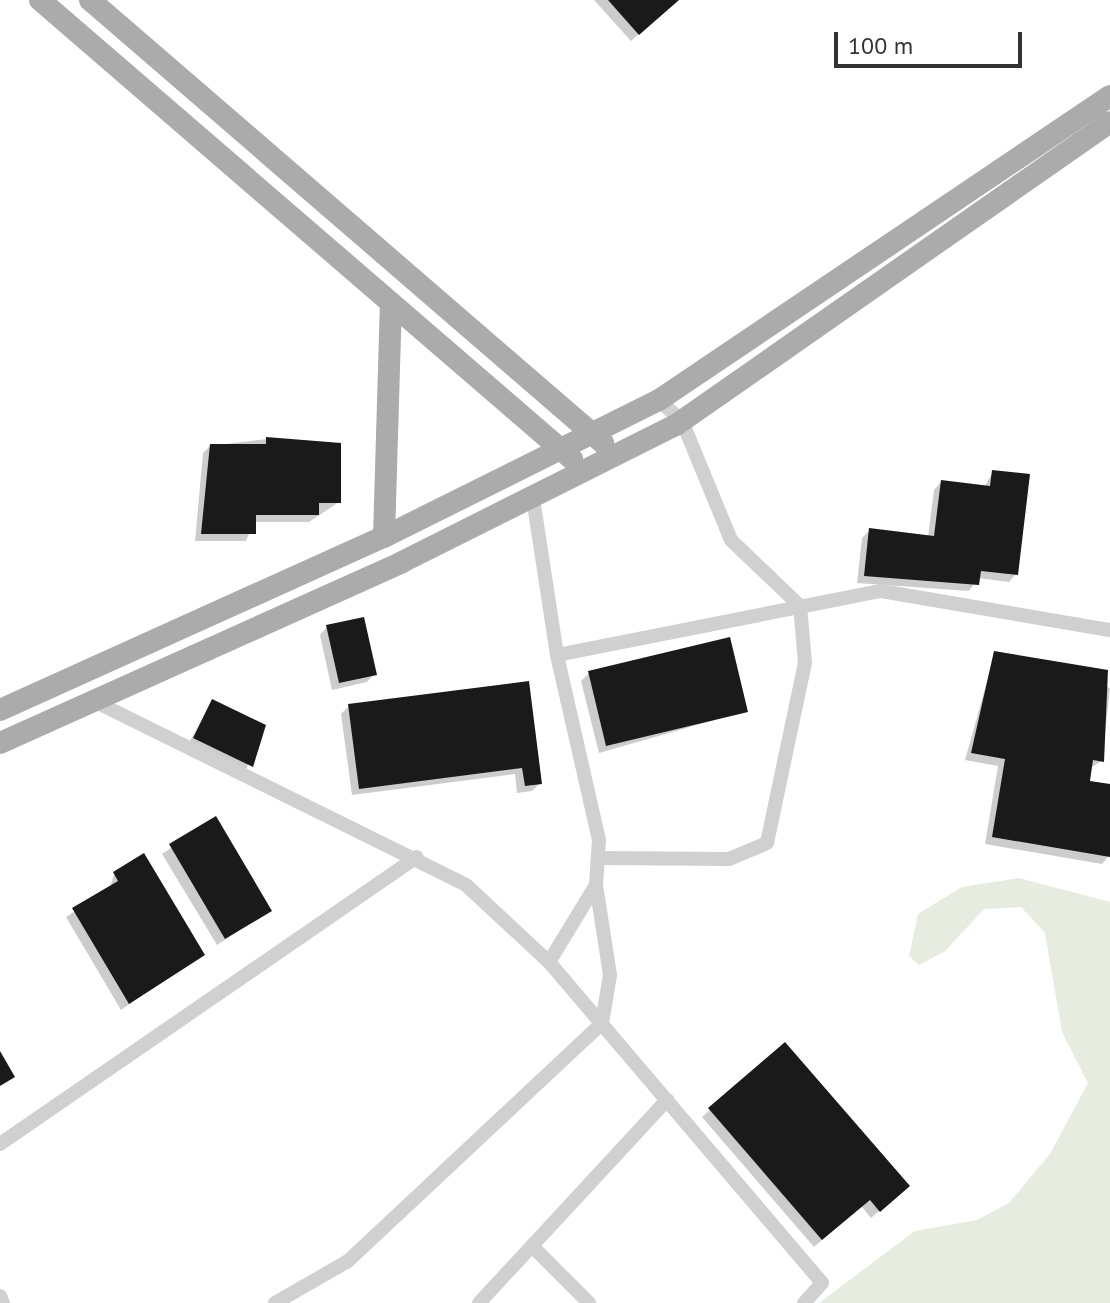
<!DOCTYPE html>
<style>
body{margin:0}
#map{position:relative;width:1110px;height:1303px;overflow:hidden;background:#fff;font-family:"PT Sans",sans-serif}
div>[style]{position:absolute}
[style*='--x']{left:calc(var(--x)*1px);top:calc(var(--y)*1px);width:calc(var(--w)*1px);rotate:calc(var(--a)*1deg)}
.green>*{inset:0;background:#e6ecdf}
.shadow>*{inset:0;background:#0003}
.building>*{inset:0;background:#1a1a1a}
.minor>*{height:14px;margin:-7px;padding:0 7px;transform-origin:7px;border-radius:7px;background:#d0d0d0}
.primary>*{height:22px;margin:-11px;padding:0 11px;transform-origin:11px;border-radius:11px;background:#ababab}
span{translate:-50% -50%;white-space:nowrap;text-align:center;line-height:1.15;-webkit-text-stroke:8px #fff;paint-order:stroke}
.scale{position:absolute;left:834px;top:32px;width:188px;height:36px;box-sizing:border-box;border:4px solid #333;border-top:0;padding-left:10px;font-size:24px;line-height:28px;white-space:nowrap;color:#333;-webkit-text-stroke:6px #fff;paint-order:stroke}
</style>
<div id="map">
<div class="green">
<div style="clip-path:polygon(1019px 878px,1110px 902px,1110px 1303px,819px 1303px,915px 1231px,977px 1220px,1009px 1203px,1050px 1154px,1088px 1083px,1062px 1032px,1045px 933px,1021px 907px,984px 909px,944px 952px,919px 965px,909px 956px,918px 914px,962px 887px)"></div>
</div>
<div class="shadow">
<div style="clip-path:polygon(594px 0,676px 0,631px 41px)"></div>
<div style="clip-path:polygon(267px 439px,339px 502px,309px 522px,254px 522px,246px 541px,195px 541px,203px 453px,210px 446px)"></div>
<div style="clip-path:polygon(993px 472px,1016px 574px,1009px 582px,978px 578px,969px 591px,857px 583px,862px 538px,870px 530px,928px 537px,934px 490px,941px 482px,984px 487px)"></div>
<div style="clip-path:polygon(327px 627px,374px 674px,367px 682px,332px 690px,320px 635px)"></div>
<div style="clip-path:polygon(995px 653px,1110px 688px,1102px 761px,1090px 768px,1087px 783px,1110px 786px,1110px 854px,1102px 864px,985px 844px,998px 766px,965px 760px)"></div>
<div style="clip-path:polygon(589px 673px,746px 711px,599px 753px,581px 681px)"></div>
<div style="clip-path:polygon(527px 683px,540px 783px,532px 791px,517px 793px,515px 774px,352px 795px,341px 714px,349px 706px)"></div>
<div style="clip-path:polygon(213px 701px,264px 726px,244px 774px,187px 746px)"></div>
<div style="clip-path:polygon(215px 819px,270px 910px,217px 945px,162px 854px)"></div>
<div style="clip-path:polygon(114px 874px,202px 954px,121px 1010px,66px 917px,110px 888px)"></div>
<div style="clip-path:polygon(785px 1045px,900px 1193px,871px 1218px,861px 1206px,814px 1247px,702px 1117px)"></div>
</div>
<div class="building">
<div style="clip-path:polygon(608px 0,679px 0,639px 35px)"></div>
<div style="clip-path:polygon(266px 437px,341px 443px,341px 503px,319px 503px,319px 515px,256px 515px,256px 534px,201px 534px,210px 444px,266px 444px)"></div>
<div style="clip-path:polygon(992px 470px,1030px 474px,1018px 575px,981px 571px,979px 585px,864px 576px,869px 528px,934px 536px,941px 480px,990px 486px)"></div>
<div style="clip-path:polygon(364px 617px,377px 675px,339px 683px,326px 625px)"></div>
<div style="clip-path:polygon(730px 637px,748px 712px,606px 746px,588px 671px)"></div>
<div style="clip-path:polygon(994px 651px,1108px 670px,1104px 762px,1093px 760px,1090px 781px,1110px 784px,1110px 857px,992px 837px,1005px 759px,971px 753px)"></div>
<div style="clip-path:polygon(529px 681px,542px 784px,525px 786px,522px 768px,359px 789px,348px 704px)"></div>
<div style="clip-path:polygon(212px 699px,266px 725px,253px 767px,193px 738px)"></div>
<div style="clip-path:polygon(216px 816px,272px 911px,225px 939px,169px 844px)"></div>
<div style="clip-path:polygon(144px 853px,205px 955px,129px 1004px,72px 908px,118px 881px,113px 872px)"></div>
<div style="clip-path:polygon(785px 1042px,910px 1186px,880px 1212px,870px 1200px,822px 1240px,708px 1108px)"></div>
<div style="clip-path:polygon(0 1051px,15px 1077px,0 1086px)"></div>
</div>
<div class="minor">
<div style="--x:557;--y:655;--w:330;--a:-11.2"></div>
<div style="--x:881;--y:591;--w:232;--a:9.7"></div>
<div style="--x:92;--y:700;--w:417;--a:26.3"></div>
<div style="--x:466;--y:885;--w:113;--a:42.9"></div>
<div style="--x:549;--y:962;--w:90;--a:-58.6"></div>
<div style="--x:596;--y:885;--w:45;--a:-86.2"></div>
<div style="--x:599;--y:840;--w:190;--a:-102.8"></div>
<div style="--x:557;--y:655;--w:158;--a:-98.7"></div>
<div style="--x:599;--y:858;--w:130;--a:0.4"></div>
<div style="--x:729;--y:859;--w:41;--a:-22.8"></div>
<div style="--x:767;--y:843;--w:184;--a:-78.1"></div>
<div style="--x:805;--y:663;--w:57;--a:-95"></div>
<div style="--x:800;--y:606;--w:95;--a:-136.3"></div>
<div style="--x:731;--y:540;--w:129;--a:-112.4"></div>
<div style="--x:682;--y:421;--w:31;--a:-138"></div>
<div style="--x:549;--y:962;--w:421;--a:49.6"></div>
<div style="--x:822;--y:1283;--w:27;--a:132"></div>
<div style="--x:0;--y:1144;--w:506;--a:-34.54"></div>
<div style="--x:532;--y:1246;--w:81;--a:45"></div>
<div style="--x:0;--y:1296;--w:8;--a:67"></div>
<div style="--x:275;--y:1303;--w:84;--a:-29.9"></div>
<div style="--x:348;--y:1261;--w:348;--a:-43.1"></div>
<div style="--x:602;--y:1023;--w:49;--a:-80.5"></div>
<div style="--x:610;--y:975;--w:91;--a:-98.8"></div>
<div style="--x:479;--y:1303;--w:277;--a:-47.2"></div>
</div>
<div class="primary">
<div style="--x:40;--y:0;--w:703;--a:40.79"></div>
<div style="--x:90;--y:0;--w:678;--a:40.81"></div>
<div style="--x:384;--y:537;--w:234;--a:-88.3"></div>
<div style="--x:0;--y:710;--w:421;--a:-24.3"></div>
<div style="--x:384;--y:537;--w:307;--a:-26.5"></div>
<div style="--x:659;--y:400;--w:544;--a:-33.98"></div>
<div style="--x:0;--y:743;--w:441;--a:-24.2"></div>
<div style="--x:402;--y:562;--w:306;--a:-26.6"></div>
<div style="--x:676;--y:425;--w:529;--a:-34.92"></div>
</div>
<div class="scale">100 m</div>
</div>
